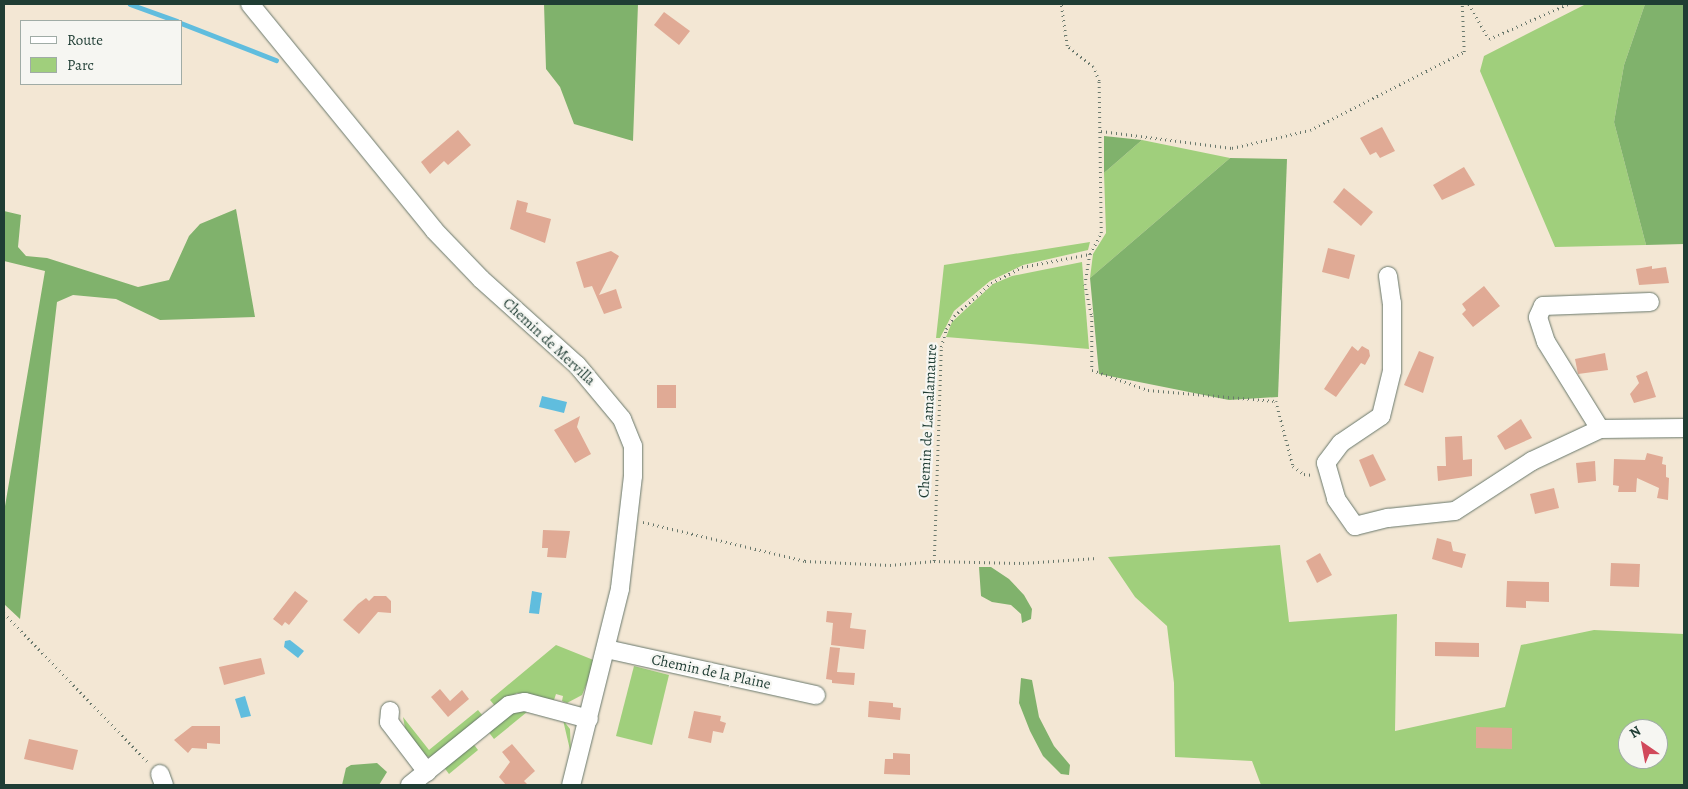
<!DOCTYPE html>
<style>
body{margin:0}
#map{position:relative;width:1688px;height:789px;overflow:hidden;background:#f3e7d4;font-family:Alegreya,serif}
div>[style]{position:absolute}
[style*='--x']{left:calc(var(--x)*1px);top:calc(var(--y)*1px);width:calc(var(--w)*1px);rotate:calc(var(--a)*1deg)}
.green>*{inset:0;background:#a0cf7c}
.forest>*{inset:0;background:#80b26c}
.water>*{inset:0;background:#60bdde}
.stream>*{height:4.5px;margin:-2.25px;padding:0 2.25px;transform-origin:2.25px;border-radius:2.25px;background:#60bdde}
.building>*{inset:0;background:#e0aa95}
.path>*{height:2.5px;margin-top:-1.25px;transform-origin:0;background:repeating-linear-gradient(90deg,#69786c 0 1px,transparent 0 5px)}
.roads{filter:drop-shadow(0 0 1px #69786c) drop-shadow(0 0 1px #69786c)}
.minor>*{height:18px;margin:-9px;padding:0 9px;transform-origin:9px;border-radius:9px;background:#fff}
span{translate:-50% -50%;white-space:nowrap;text-align:center;line-height:1.15;-webkit-text-stroke:4.5px #f6f6f2;paint-order:stroke}
.street-label{font-size:15px;color:#1f3d34}
.frame{position:absolute;inset:0;border:5px solid #1f3d34;pointer-events:none}
.legend{position:absolute;left:20px;top:20px;width:162px;height:65px;box-sizing:border-box;background:#f6f6f2;border:1px solid #a0aca6;margin:0;padding:6px 9px;list-style:none;font-size:15px;color:#1f3d34}
.legend li{display:flex;align-items:center;gap:10px;height:25px}
.legend b{width:25px;border:1px solid #a0aca6}
.north{position:absolute;left:1618px;top:719px;width:50px;height:50px;box-sizing:border-box;background:#f6f6f2;border:1px solid #a0aca6;border-radius:50%;rotate:327deg;font-size:14px;font-weight:700;line-height:20px;text-align:center;color:#1f3d34}
.north::after{content:'';display:block;margin:auto;width:18px;height:22px;background:#d1495b;clip-path:polygon(50% 0,100% 100%,50% 72%,0 100%)}
</style>
<div id="map">
<div class="green">
<div style="clip-path:polygon(1586px 4px,1645px 4px,1624px 65px,1614px 122px,1646px 245px,1555px 247px,1480px 71px,1484px 56px)"></div>
<div style="clip-path:polygon(1142px 140px,1230px 158px,1090px 278px,1093px 254px,1106px 233px,1104px 173px)"></div>
<div style="clip-path:polygon(1090px 242px,1088px 250px,1023px 265px,990px 281px,954px 311px,940px 338px,936px 338px,944px 265px)"></div>
<div style="clip-path:polygon(1082px 262px,1089px 349px,946px 337px,952px 322px,993px 284px,1012px 276px)"></div>
<div style="clip-path:polygon(evenodd,1280px 545px,1289px 622px,1397px 614px,1395px 731px,1505px 707px,1521px 645px,1594px 630px,1684px 634px,1684px 785px,1261px 785px,1252px 761px,1175px 757px,1174px 683px,1167px 626px,1135px 597px,1108px 557px,1280px 545px,1628px 729px,1658px 729px,1658px 759px,1628px 759px,1628px 729px)"></div>
<div style="clip-path:polygon(556px 645px,596px 661px,582px 695px,567px 703px,562px 701px,563px 696px,556px 694px,554px 700px,517px 693px,495px 706px,490px 700px)"></div>
<div style="clip-path:polygon(634px 666px,669px 675px,652px 745px,616px 736px)"></div>
<div style="clip-path:polygon(517px 708px,563px 720px,570px 729px,571px 754px,563px 720px,527px 712px,494px 739px,487px 730px)"></div>
<div style="clip-path:polygon(478px 710px,483px 716px,432px 757px,421px 756px,407px 739px,403px 717px,429px 750px)"></div>
<div style="clip-path:polygon(472px 742px,478px 750px,449px 774px,443px 766px)"></div>
</div>
<div class="forest">
<div style="clip-path:polygon(544px 4px,638px 4px,633px 141px,574px 124px,560px 87px,546px 69px)"></div>
<div style="clip-path:polygon(1645px 4px,1684px 4px,1684px 244px,1646px 245px,1614px 122px,1624px 65px)"></div>
<div style="clip-path:polygon(1104px 136px,1142px 140px,1104px 173px)"></div>
<div style="clip-path:polygon(1230px 158px,1287px 159px,1278px 397px,1229px 400px,1099px 374px,1090px 278px)"></div>
<div style="clip-path:polygon(236px 209px,255px 317px,160px 320px,116px 299px,73px 295px,57px 302px,20px 619px,4px 604px,4px 512px,45px 271px,4px 261px,4px 211px,21px 215px,18px 247px,26px 256px,47px 258px,138px 287px,169px 280px,189px 236px,200px 224px)"></div>
<div style="clip-path:polygon(979px 567px,991px 567px,1009px 579px,1024px 595px,1032px 609px,1031px 619px,1022px 623px,1021px 614px,1011px 605px,992px 602px,981px 596px)"></div>
<div style="clip-path:polygon(1021px 678px,1032px 680px,1039px 717px,1054px 746px,1070px 765px,1069px 775px,1061px 774px,1043px 756px,1030px 731px,1019px 703px)"></div>
<div style="clip-path:polygon(377px 763px,387px 772px,379px 785px,342px 785px,346px 768px,351px 765px)"></div>
</div>
<div class="water">
<div style="clip-path:polygon(542px 396px,567px 402px,564px 413px,539px 407px)"></div>
<div style="clip-path:polygon(532px 591px,542px 593px,539px 614px,529px 613px)"></div>
<div style="clip-path:polygon(290px 640px,304px 651px,298px 658px,284px 647px,285px 641px)"></div>
<div style="clip-path:polygon(245px 696px,251px 716px,241px 718px,235px 699px)"></div>
</div>
<div class="stream">
<div style="--x:130;--y:4;--w:50;--a:19.9"></div>
<div style="--x:181;--y:23;--w:102;--a:21.3"></div>
</div>
<div class="building">
<div style="clip-path:polygon(664px 12px,690px 31px,679px 45px,654px 25px)"></div>
<div style="clip-path:polygon(1382px 127px,1395px 151px,1380px 158px,1376px 152px,1370px 155px,1360px 138px)"></div>
<div style="clip-path:polygon(458px 130px,471px 145px,448px 165px,444px 161px,430px 174px,421px 162px)"></div>
<div style="clip-path:polygon(1464px 167px,1475px 185px,1442px 200px,1433px 185px)"></div>
<div style="clip-path:polygon(1344px 188px,1373px 212px,1361px 226px,1333px 202px)"></div>
<div style="clip-path:polygon(517px 200px,528px 203px,526px 212px,551px 219px,545px 243px,510px 229px)"></div>
<div style="clip-path:polygon(1328px 248px,1355px 255px,1349px 279px,1322px 272px)"></div>
<div style="clip-path:polygon(611px 251px,619px 256px,599px 295px,616px 289px,622px 308px,604px 314px,592px 286px,584px 288px,576px 262px)"></div>
<div style="clip-path:polygon(1652px 266px,1652px 269px,1666px 267px,1669px 283px,1639px 285px,1636px 269px)"></div>
<div style="clip-path:polygon(1484px 286px,1500px 306px,1473px 327px,1462px 314px,1466px 310px,1462px 304px)"></div>
<div style="clip-path:polygon(1352px 346px,1358px 351px,1362px 346px,1369px 350px,1370px 356px,1365px 365px,1361px 363px,1336px 397px,1324px 389px)"></div>
<div style="clip-path:polygon(1419px 351px,1434px 357px,1423px 393px,1404px 385px)"></div>
<div style="clip-path:polygon(1605px 353px,1608px 370px,1578px 374px,1575px 359px)"></div>
<div style="clip-path:polygon(1647px 371px,1656px 397px,1634px 403px,1630px 394px,1639px 383px,1636px 376px)"></div>
<div style="clip-path:polygon(657px 385px,676px 385px,676px 408px,657px 408px)"></div>
<div style="clip-path:polygon(580px 416px,577px 427px,591px 454px,575px 463px,554px 430px)"></div>
<div style="clip-path:polygon(1521px 419px,1532px 438px,1505px 450px,1497px 436px)"></div>
<div style="clip-path:polygon(1462px 436px,1463px 460px,1472px 459px,1472px 476px,1438px 481px,1437px 466px,1446px 466px,1445px 437px)"></div>
<div style="clip-path:polygon(1647px 453px,1663px 457px,1662px 464px,1666px 465px,1666px 477px,1669px 478px,1668px 500px,1657px 498px,1659px 488px,1637px 478px,1636px 492px,1618px 492px,1619px 486px,1613px 485px,1614px 459px,1645px 460px)"></div>
<div style="clip-path:polygon(1373px 454px,1386px 480px,1370px 487px,1359px 460px)"></div>
<div style="clip-path:polygon(1595px 461px,1596px 481px,1578px 483px,1576px 463px)"></div>
<div style="clip-path:polygon(1554px 488px,1559px 508px,1535px 514px,1530px 494px)"></div>
<div style="clip-path:polygon(543px 530px,570px 531px,566px 558px,547px 557px,548px 548px,542px 548px)"></div>
<div style="clip-path:polygon(1437px 538px,1451px 542px,1453px 551px,1466px 554px,1462px 568px,1432px 559px)"></div>
<div style="clip-path:polygon(1320px 553px,1332px 575px,1317px 583px,1306px 561px)"></div>
<div style="clip-path:polygon(1611px 563px,1640px 564px,1639px 587px,1610px 586px)"></div>
<div style="clip-path:polygon(1507px 581px,1549px 582px,1549px 602px,1526px 601px,1526px 608px,1506px 607px)"></div>
<div style="clip-path:polygon(295px 591px,308px 601px,289px 625px,285px 622px,282px 626px,273px 619px)"></div>
<div style="clip-path:polygon(374px 596px,386px 596px,391px 601px,391px 613px,378px 612px,359px 634px,343px 620px,358px 604px,366px 598px,369px 601px)"></div>
<div style="clip-path:polygon(827px 611px,852px 613px,850px 628px,866px 630px,864px 649px,831px 645px,833px 623px,826px 622px)"></div>
<div style="clip-path:polygon(1435px 642px,1479px 643px,1479px 657px,1435px 656px)"></div>
<div style="clip-path:polygon(830px 647px,840px 648px,837px 672px,855px 673px,854px 685px,832px 683px,832px 680px,826px 679px)"></div>
<div style="clip-path:polygon(261px 658px,265px 674px,224px 685px,219px 667px)"></div>
<div style="clip-path:polygon(440px 689px,450px 701px,462px 690px,469px 699px,448px 717px,431px 697px)"></div>
<div style="clip-path:polygon(869px 701px,893px 703px,893px 707px,901px 708px,900px 720px,868px 717px)"></div>
<div style="clip-path:polygon(694px 711px,721px 716px,720px 721px,726px 723px,723px 733px,713px 731px,711px 743px,688px 738px)"></div>
<div style="clip-path:polygon(192px 726px,220px 726px,220px 744px,207px 743px,207px 749px,192px 748px,188px 753px,174px 740px)"></div>
<div style="clip-path:polygon(1476px 727px,1512px 728px,1512px 749px,1476px 748px)"></div>
<div style="clip-path:polygon(29px 739px,78px 750px,73px 770px,24px 759px)"></div>
<div style="clip-path:polygon(512px 744px,535px 771px,524px 781px,528px 785px,506px 785px,499px 777px,510px 762px,502px 752px)"></div>
<div style="clip-path:polygon(893px 753px,910px 754px,910px 775px,884px 774px,885px 759px,893px 759px)"></div>
</div>
<div class="path">
<div style="--x:1469;--y:4;--w:40;--a:60.3"></div>
<div style="--x:1489;--y:39;--w:86;--a:-23.9"></div>
<div style="--x:1101;--y:131;--w:132;--a:7.4"></div>
<div style="--x:1232;--y:148;--w:80;--a:-13"></div>
<div style="--x:1310;--y:130;--w:173;--a:-26.9"></div>
<div style="--x:1464;--y:52;--w:48;--a:-92.4"></div>
<div style="--x:1090;--y:254;--w:30;--a:99"></div>
<div style="--x:1085;--y:284;--w:33;--a:78"></div>
<div style="--x:1092;--y:316;--w:54;--a:90"></div>
<div style="--x:1092;--y:370;--w:59;--a:19.7"></div>
<div style="--x:1148;--y:390;--w:128;--a:4.9"></div>
<div style="--x:1276;--y:401;--w:67;--a:75.3"></div>
<div style="--x:1293;--y:466;--w:14;--a:36"></div>
<div style="--x:1304;--y:474;--w:9;--a:6"></div>
<div style="--x:643;--y:522;--w:167;--a:13.5"></div>
<div style="--x:805;--y:561;--w:85;--a:2.7"></div>
<div style="--x:890;--y:565;--w:44;--a:-5.2"></div>
<div style="--x:934;--y:561;--w:89;--a:1.3"></div>
<div style="--x:1023;--y:563;--w:74;--a:-3.9"></div>
<div style="--x:934;--y:561;--w:214;--a:-88.1"></div>
<div style="--x:941;--y:347;--w:19;--a:-74"></div>
<div style="--x:946;--y:329;--w:15;--a:-58"></div>
<div style="--x:954;--y:316;--w:50;--a:-41.7"></div>
<div style="--x:991;--y:283;--w:35;--a:-27"></div>
<div style="--x:1022;--y:267;--w:69;--a:-10.8"></div>
<div style="--x:1090;--y:254;--w:24;--a:-62"></div>
<div style="--x:1101;--y:233;--w:152;--a:-90.8"></div>
<div style="--x:1099;--y:81;--w:15;--a:-113"></div>
<div style="--x:1093;--y:67;--w:33;--a:-141"></div>
<div style="--x:1067;--y:46;--w:42;--a:-98.1"></div>
<div style="--x:4;--y:613;--w:209;--a:46"></div>
</div>
<div class="roads">
<div class="minor">
<div style="--x:250;--y:4;--w:291;--a:50.8"></div>
<div style="--x:434;--y:230;--w:68;--a:46.2"></div>
<div style="--x:481;--y:279;--w:129;--a:41.9"></div>
<div style="--x:577;--y:365;--w:70;--a:50.2"></div>
<div style="--x:622;--y:419;--w:29;--a:68"></div>
<div style="--x:633;--y:446;--w:30;--a:90"></div>
<div style="--x:633;--y:476;--w:114;--a:96.6"></div>
<div style="--x:620;--y:589;--w:202;--a:104"></div>
<div style="--x:1388;--y:276;--w:27;--a:82"></div>
<div style="--x:1392;--y:303;--w:68;--a:90"></div>
<div style="--x:1392;--y:371;--w:46;--a:103.7"></div>
<div style="--x:1381;--y:416;--w:48;--a:146"></div>
<div style="--x:1341;--y:443;--w:25;--a:127"></div>
<div style="--x:1326;--y:463;--w:37;--a:74"></div>
<div style="--x:1336;--y:499;--w:33;--a:55"></div>
<div style="--x:1355;--y:526;--w:34;--a:-14"></div>
<div style="--x:1388;--y:518;--w:67;--a:-6"></div>
<div style="--x:1455;--y:511;--w:92;--a:-33"></div>
<div style="--x:1532;--y:461;--w:75;--a:-25.2"></div>
<div style="--x:1600;--y:429;--w:84;--a:-0.7"></div>
<div style="--x:1600;--y:429;--w:102;--a:-121.8"></div>
<div style="--x:1546;--y:342;--w:26;--a:-108"></div>
<div style="--x:1538;--y:317;--w:12;--a:-66"></div>
<div style="--x:1543;--y:306;--w:107;--a:-2.1"></div>
<div style="--x:606;--y:649;--w:215;--a:12.4"></div>
<div style="--x:390;--y:711;--w:11;--a:95"></div>
<div style="--x:389;--y:722;--w:63;--a:52.8"></div>
<div style="--x:160;--y:774;--w:12;--a:70"></div>
<div style="--x:410;--y:785;--w:127;--a:-38.9"></div>
<div style="--x:509;--y:705;--w:16;--a:-11"></div>
<div style="--x:525;--y:702;--w:66;--a:14.9"></div>
</div>
</div>
<div class="street-label">
<span style="left:549px;top:342px;rotate:43deg">Chemin de Mervilla</span>
<span style="left:928px;top:421px;rotate:-87deg">Chemin de Lamalamaure</span>
<span style="left:711px;top:672px;rotate:12deg">Chemin de la Plaine</span>
</div>
<div class="frame"></div>
<ul class="legend">
<li><b style="height:6px;background:#fff"></b>Route</li>
<li><b style="height:14px;background:#a0cf7c"></b>Parc</li>
</ul>
<div class="north">N</div>
</div>
